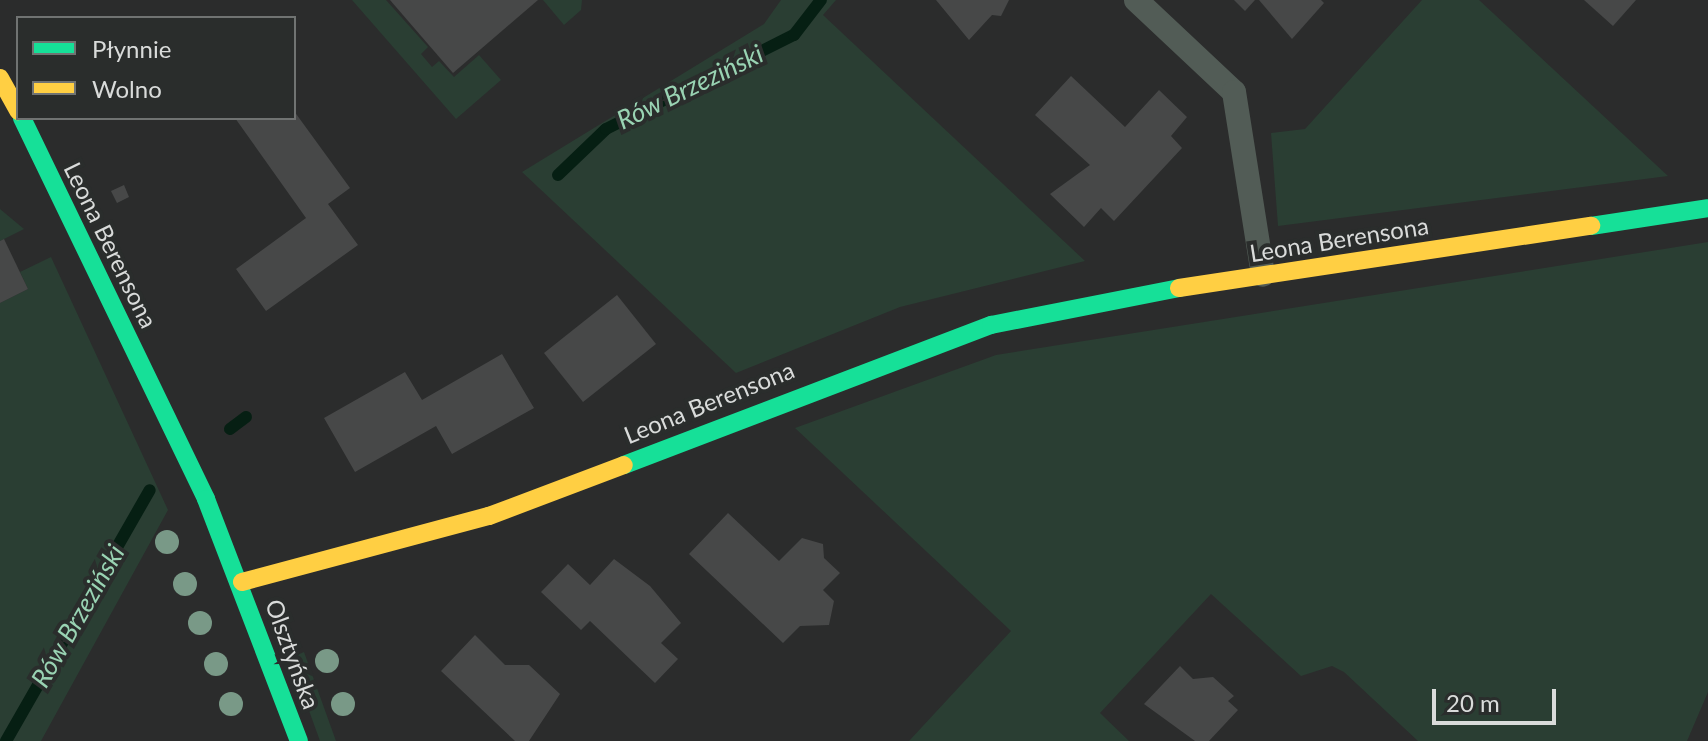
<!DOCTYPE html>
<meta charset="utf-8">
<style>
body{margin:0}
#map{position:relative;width:1708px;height:741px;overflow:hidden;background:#2b2c2c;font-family:Lato,sans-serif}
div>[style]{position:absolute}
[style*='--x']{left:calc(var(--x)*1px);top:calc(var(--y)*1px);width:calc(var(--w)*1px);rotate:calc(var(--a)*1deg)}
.green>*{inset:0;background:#2a3e33}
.stream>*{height:12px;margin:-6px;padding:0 6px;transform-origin:6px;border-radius:6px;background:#061f13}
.building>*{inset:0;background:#474848}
.lane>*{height:24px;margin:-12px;padding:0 12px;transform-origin:12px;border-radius:12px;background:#525c56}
.fast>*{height:18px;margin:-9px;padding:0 9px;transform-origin:9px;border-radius:9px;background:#16e098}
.slow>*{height:18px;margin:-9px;padding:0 9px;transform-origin:9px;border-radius:9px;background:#ffcf43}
.trees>*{width:24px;height:24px;margin:-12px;border-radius:50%;background:#799987}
span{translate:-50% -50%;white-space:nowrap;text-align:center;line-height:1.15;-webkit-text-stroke:8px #2a2d2c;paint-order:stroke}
.street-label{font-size:24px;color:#d9dbda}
.water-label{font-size:26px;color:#99d3b3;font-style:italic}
.legend{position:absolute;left:16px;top:16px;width:280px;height:104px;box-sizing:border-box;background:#2a2d2c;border:2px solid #707372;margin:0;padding:10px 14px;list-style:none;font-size:24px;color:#d9dbda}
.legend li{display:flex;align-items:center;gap:16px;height:40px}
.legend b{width:40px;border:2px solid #707372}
.scale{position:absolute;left:1432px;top:689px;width:124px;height:36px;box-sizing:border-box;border:4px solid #d9dbda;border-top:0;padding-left:10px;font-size:24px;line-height:28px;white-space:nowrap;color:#d9dbda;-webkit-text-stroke:6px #2a2d2c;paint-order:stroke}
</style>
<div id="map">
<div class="green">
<div style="clip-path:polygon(352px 0,386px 0,428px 47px,421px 54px,432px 67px,439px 61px,454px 77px,479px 55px,501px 80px,456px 119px)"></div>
<div style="clip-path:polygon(543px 0,582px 0,581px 10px,564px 25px)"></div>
<div style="clip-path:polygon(781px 0,836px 0,823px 15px,1085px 261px,900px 307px,736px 373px,522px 172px,764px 24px)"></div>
<div style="clip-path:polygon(1422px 0,1479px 0,1668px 176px,1278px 226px,1271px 133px,1305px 129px)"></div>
<div style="clip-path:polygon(0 209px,24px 229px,0 241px)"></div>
<div style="clip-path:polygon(1708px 242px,1708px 692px,1687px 741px,1418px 741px,1344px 672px,1332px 666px,1301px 676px,1211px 594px,1100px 713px,1129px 741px,909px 741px,1011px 631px,795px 428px,996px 355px)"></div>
<div style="clip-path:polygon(51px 257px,168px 510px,41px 741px,0 741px,0 303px,28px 289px,20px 272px)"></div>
<div style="clip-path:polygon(304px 652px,336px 741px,320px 741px,290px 658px)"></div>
</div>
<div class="stream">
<div style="--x:558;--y:175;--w:66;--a:-43.8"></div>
<div style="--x:606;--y:129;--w:210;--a:-26.6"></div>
<div style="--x:794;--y:35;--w:44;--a:-52.4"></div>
<div style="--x:230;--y:429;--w:20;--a:-37"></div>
<div style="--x:6;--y:741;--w:289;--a:-60.2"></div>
</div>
<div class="building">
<div style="clip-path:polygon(390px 0,538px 0,453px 73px)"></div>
<div style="clip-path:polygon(936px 0,1009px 0,1001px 16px,992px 15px,969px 40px)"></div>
<div style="clip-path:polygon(1234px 0,1255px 0,1245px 11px)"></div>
<div style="clip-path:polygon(1259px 0,1321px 0,1324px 3px,1292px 39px)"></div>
<div style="clip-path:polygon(1584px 0,1636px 0,1613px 26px)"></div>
<div style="clip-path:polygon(1071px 76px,1125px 127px,1159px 90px,1187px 117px,1171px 136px,1182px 148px,1114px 221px,1101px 208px,1084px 227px,1050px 194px,1090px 165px,1035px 115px)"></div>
<div style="clip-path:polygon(294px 111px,350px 188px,328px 204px,358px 245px,266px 311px,236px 269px,306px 218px,235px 118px,294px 118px)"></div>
<div style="clip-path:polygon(124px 185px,129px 197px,117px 203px,111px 191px)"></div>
<div style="clip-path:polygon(4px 239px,28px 289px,0 303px,0 241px)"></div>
<div style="clip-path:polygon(617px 295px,656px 344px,583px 402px,544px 353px)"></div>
<div style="clip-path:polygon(502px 354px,534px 408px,452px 454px,436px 426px,355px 472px,324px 418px,405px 372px,422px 400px)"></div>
<div style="clip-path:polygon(728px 513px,779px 561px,802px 538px,823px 544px,824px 558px,840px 573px,823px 590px,834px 601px,829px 625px,800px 626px,783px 643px,689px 554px)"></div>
<div style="clip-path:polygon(614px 559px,650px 586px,681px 623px,661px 643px,678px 659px,655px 683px,590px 621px,581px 630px,541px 592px,568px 564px,590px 585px)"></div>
<div style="clip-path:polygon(475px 635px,505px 665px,529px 665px,560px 694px,529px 741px,515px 741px,441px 671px)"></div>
<div style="clip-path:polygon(1180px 666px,1193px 679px,1213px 677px,1234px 696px,1228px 701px,1238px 710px,1209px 741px,1195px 741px,1144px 704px)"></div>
</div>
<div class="lane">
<div style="--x:1136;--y:0;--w:134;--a:43.2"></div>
<div style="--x:1234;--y:92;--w:185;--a:81"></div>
</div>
<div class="fast">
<div style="--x:22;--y:118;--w:423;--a:64.2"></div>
<div style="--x:206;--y:499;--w:259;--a:69"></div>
<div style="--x:1591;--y:226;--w:118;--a:-8.7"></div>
<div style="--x:624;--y:465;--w:393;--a:-20.9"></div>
<div style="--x:991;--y:325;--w:192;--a:-11.1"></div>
</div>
<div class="slow">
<div style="--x:0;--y:78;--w:38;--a:61"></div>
<div style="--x:1179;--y:288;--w:417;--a:-8.6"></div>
<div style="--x:242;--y:582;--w:256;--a:-15"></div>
<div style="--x:489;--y:516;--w:144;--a:-20.7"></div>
</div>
<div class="trees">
<div style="left:167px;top:542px"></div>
<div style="left:185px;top:584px"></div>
<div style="left:200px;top:623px"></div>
<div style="left:327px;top:661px"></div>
<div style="left:216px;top:664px"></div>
<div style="left:231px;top:704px"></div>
<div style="left:343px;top:704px"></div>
</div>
<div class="street-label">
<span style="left:1339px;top:239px;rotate:-9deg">Leona Berensona</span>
<span style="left:111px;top:245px;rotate:64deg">Leona Berensona</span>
<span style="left:709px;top:402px;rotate:-22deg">Leona Berensona</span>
<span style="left:293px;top:654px;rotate:70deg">Olsztyńska</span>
</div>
<div class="water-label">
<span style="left:690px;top:87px;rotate:-26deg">Rów Brzeziński</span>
<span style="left:78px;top:616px;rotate:-60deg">Rów Brzeziński</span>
</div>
<ul class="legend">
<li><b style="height:10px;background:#16e098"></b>Płynnie</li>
<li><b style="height:10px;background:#ffcf43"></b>Wolno</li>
</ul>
<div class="scale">20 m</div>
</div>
